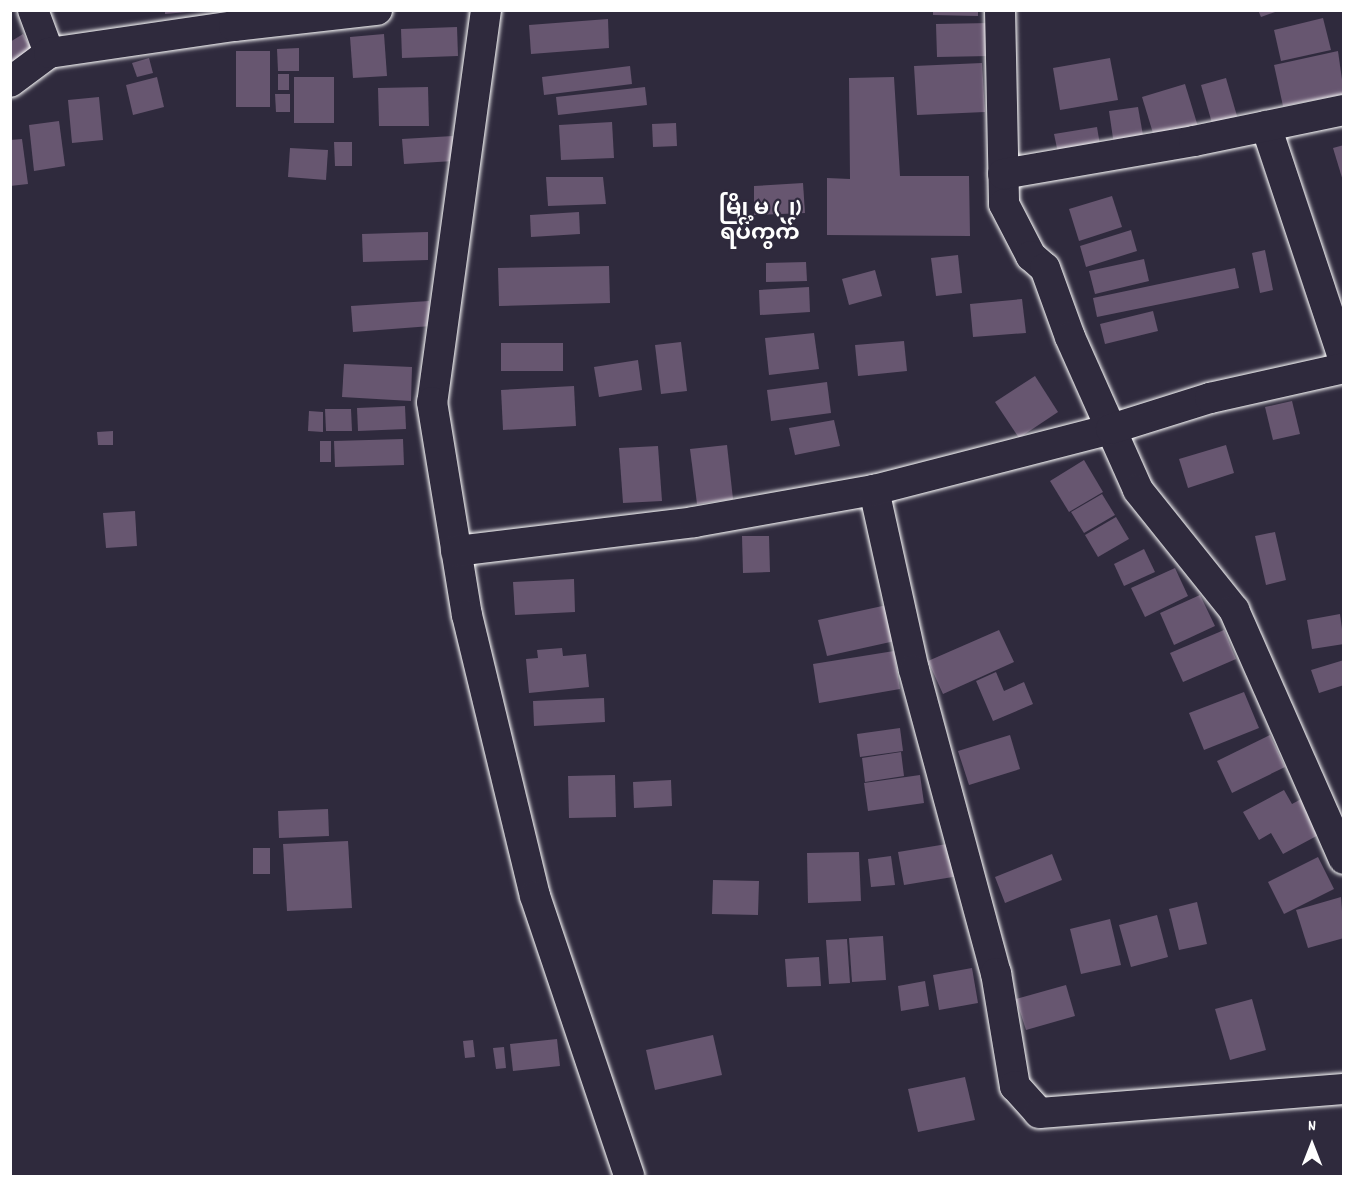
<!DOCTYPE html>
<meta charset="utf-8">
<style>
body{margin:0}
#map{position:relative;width:1354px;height:1187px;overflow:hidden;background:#2f2a3d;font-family:Dekko,"Noto Sans Myanmar",sans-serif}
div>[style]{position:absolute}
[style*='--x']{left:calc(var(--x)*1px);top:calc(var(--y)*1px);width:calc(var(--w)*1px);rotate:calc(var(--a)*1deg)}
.building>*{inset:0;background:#675670}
.roads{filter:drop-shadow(0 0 2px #fff) drop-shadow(0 0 2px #fff)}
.minor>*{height:30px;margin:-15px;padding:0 15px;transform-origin:15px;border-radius:15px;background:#2f2a3d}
span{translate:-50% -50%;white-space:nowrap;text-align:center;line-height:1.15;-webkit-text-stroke:4.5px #2f2a3d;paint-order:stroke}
.quarter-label{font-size:22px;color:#fff;font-weight:700}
.frame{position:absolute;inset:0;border:12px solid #fff;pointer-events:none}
.north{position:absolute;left:1282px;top:1115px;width:60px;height:60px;-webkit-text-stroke:4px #2f2a3d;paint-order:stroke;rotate:0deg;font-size:16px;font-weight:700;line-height:24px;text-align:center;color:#fff}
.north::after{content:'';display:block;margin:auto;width:21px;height:27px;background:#fff;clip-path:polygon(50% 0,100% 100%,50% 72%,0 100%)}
</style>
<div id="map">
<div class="building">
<div style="clip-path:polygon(165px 10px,187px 10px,187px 12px,165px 14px)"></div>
<div style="clip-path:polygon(933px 10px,978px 10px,978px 16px,933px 15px)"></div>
<div style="clip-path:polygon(1258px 10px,1278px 10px,1278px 11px,1261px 17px)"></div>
<div style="clip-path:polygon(1323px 18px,1331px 50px,1281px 61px,1274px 30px)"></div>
<div style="clip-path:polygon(608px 19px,609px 48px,531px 54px,529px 25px)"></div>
<div style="clip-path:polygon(990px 23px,990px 56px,937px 57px,936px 24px)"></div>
<div style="clip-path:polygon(457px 27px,458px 56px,402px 58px,401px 29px)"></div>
<div style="clip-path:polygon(23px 34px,35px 54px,10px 70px,10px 42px)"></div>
<div style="clip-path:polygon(384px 34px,387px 76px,353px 78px,350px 37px)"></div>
<div style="clip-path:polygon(299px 48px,299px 71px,278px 71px,277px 49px)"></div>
<div style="clip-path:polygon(236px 51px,270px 51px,270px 107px,236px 107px)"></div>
<div style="clip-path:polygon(1338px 51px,1344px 94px,1283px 106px,1274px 65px)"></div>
<div style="clip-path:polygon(149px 58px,153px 73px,137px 77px,132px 63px)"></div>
<div style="clip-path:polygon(1110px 58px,1118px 100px,1060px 110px,1053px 68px)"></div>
<div style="clip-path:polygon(982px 63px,985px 112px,917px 115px,914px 66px)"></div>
<div style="clip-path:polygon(630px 66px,632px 84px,544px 95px,542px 77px)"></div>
<div style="clip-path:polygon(278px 74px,289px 74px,289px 90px,278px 90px)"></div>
<div style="clip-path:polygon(157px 77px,164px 107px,133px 115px,126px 85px)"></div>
<div style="clip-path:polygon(294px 77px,334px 77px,334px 123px,294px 123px)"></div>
<div style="clip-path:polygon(894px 77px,900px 176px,969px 176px,970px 236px,827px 235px,827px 178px,850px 179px,849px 78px)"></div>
<div style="clip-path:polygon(1226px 78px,1239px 123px,1214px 130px,1201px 85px)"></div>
<div style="clip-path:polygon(1185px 84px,1199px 130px,1156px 143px,1142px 97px)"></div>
<div style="clip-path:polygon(428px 87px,429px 126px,379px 126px,378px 88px)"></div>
<div style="clip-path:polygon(645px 87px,647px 105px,558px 115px,556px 97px)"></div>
<div style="clip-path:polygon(275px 94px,290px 94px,290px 112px,276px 112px)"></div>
<div style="clip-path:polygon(99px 97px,103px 140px,72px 143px,68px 100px)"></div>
<div style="clip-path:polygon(1138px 107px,1144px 141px,1114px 145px,1109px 111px)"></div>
<div style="clip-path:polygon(59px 121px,65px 166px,34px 171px,29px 125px)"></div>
<div style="clip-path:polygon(612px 122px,614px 158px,561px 160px,559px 125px)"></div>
<div style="clip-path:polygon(676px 123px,677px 146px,653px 147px,652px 124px)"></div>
<div style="clip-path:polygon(1097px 127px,1100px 145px,1058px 153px,1054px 134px)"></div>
<div style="clip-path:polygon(453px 136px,454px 161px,404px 164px,402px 139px)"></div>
<div style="clip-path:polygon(22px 139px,28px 184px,10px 186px,10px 140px)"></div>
<div style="clip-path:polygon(334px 142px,352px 142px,352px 166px,335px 166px)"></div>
<div style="clip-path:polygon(1344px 145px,1344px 181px,1343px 181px,1333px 148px)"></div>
<div style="clip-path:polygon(290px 148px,328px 150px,326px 180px,288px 177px)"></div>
<div style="clip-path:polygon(546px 177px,603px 177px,606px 204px,548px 206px)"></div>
<div style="clip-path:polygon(803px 183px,805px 213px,754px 215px,754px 186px)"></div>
<div style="clip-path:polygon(1112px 196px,1122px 227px,1079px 241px,1069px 209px)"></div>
<div style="clip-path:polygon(579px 212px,580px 234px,531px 237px,530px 215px)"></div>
<div style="clip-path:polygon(1131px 230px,1137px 251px,1086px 267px,1080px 246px)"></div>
<div style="clip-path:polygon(428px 232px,428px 260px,363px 262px,362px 234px)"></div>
<div style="clip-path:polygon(1265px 250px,1273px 290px,1260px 293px,1252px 253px)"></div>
<div style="clip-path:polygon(958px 255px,962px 293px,936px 296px,931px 258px)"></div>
<div style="clip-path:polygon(1144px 259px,1149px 281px,1095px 294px,1089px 271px)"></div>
<div style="clip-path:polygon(806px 262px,807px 281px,766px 282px,766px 263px)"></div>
<div style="clip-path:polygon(609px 266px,610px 303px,499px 306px,498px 268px)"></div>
<div style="clip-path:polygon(1235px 268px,1239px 288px,1097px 317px,1093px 298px)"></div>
<div style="clip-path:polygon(875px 270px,882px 296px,849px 305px,842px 279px)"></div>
<div style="clip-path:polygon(809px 287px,810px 312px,760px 315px,759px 290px)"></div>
<div style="clip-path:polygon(1022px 299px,1026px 333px,973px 337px,970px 304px)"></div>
<div style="clip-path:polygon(429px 301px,431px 326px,353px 332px,351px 306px)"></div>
<div style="clip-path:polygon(1153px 311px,1158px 331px,1105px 344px,1100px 324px)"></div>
<div style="clip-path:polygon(814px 333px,819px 369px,769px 375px,765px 338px)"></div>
<div style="clip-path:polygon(904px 341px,907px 371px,858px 376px,855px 345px)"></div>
<div style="clip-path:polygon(681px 342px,687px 391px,661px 394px,655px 345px)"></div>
<div style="clip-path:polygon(501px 343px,563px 343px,563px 371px,501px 371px)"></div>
<div style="clip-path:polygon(638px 360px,642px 390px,599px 397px,594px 367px)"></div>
<div style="clip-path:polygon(344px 364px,412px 367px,411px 401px,342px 397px)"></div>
<div style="clip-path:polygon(1035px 376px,1058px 412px,1019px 438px,995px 402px)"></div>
<div style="clip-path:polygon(827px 382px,831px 413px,771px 421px,767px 390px)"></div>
<div style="clip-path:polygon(574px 386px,576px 426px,503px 430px,501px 390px)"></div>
<div style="clip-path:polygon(1292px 401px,1300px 434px,1273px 440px,1265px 407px)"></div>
<div style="clip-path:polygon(405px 406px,406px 429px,358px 431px,357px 408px)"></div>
<div style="clip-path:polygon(325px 409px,351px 409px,352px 431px,326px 431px)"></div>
<div style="clip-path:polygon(309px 411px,323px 412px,323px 432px,308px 431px)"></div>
<div style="clip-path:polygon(834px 420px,840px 446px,795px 455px,789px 428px)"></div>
<div style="clip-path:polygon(113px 431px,113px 445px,98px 445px,97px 432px)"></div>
<div style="clip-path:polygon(403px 439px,404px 465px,335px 467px,334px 441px)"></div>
<div style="clip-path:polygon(320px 441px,331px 441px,331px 462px,320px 462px)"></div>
<div style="clip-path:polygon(727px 445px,733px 499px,697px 504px,690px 449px)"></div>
<div style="clip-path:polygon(1226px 445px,1234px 473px,1188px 488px,1179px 459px)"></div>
<div style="clip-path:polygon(658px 446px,662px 501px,623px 503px,619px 448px)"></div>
<div style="clip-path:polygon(1084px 460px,1103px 492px,1069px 512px,1050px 481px)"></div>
<div style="clip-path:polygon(1102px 494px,1115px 515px,1084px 533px,1071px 512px)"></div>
<div style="clip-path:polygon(135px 511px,137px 546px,106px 548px,103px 513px)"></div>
<div style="clip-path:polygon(1116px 517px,1129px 539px,1098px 557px,1085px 535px)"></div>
<div style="clip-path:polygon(1275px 532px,1286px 580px,1266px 585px,1255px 536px)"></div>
<div style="clip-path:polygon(742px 536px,769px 536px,770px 572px,743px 573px)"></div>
<div style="clip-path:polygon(1144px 549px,1155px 572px,1124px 586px,1114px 564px)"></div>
<div style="clip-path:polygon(1175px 568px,1188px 596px,1145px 617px,1131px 588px)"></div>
<div style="clip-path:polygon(574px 579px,575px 612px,515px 615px,513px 582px)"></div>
<div style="clip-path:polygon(1200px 595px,1215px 626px,1174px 645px,1160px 613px)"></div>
<div style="clip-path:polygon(887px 605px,895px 641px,827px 656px,818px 620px)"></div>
<div style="clip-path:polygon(1340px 614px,1344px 644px,1312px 649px,1307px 620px)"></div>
<div style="clip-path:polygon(999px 630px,1014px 662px,943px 694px,928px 661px)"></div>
<div style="clip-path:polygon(1224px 630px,1236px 659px,1183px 682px,1170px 653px)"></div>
<div style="clip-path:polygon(562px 648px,563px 656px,586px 654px,589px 687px,529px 693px,526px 659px,538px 658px,537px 650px)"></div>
<div style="clip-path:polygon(894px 651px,900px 689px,819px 703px,813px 664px)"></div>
<div style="clip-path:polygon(1344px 660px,1344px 685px,1319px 693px,1311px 670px)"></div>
<div style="clip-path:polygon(996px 672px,1004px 691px,1024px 682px,1033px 704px,993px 721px,976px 681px)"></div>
<div style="clip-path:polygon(1244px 692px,1259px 728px,1204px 750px,1189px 713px)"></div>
<div style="clip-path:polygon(604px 698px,605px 722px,534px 726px,533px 701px)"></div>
<div style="clip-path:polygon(900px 728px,903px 751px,860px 757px,857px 734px)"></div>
<div style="clip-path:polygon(1010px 735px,1020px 769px,969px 785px,958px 751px)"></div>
<div style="clip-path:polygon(1270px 735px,1285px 767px,1232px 793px,1217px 761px)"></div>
<div style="clip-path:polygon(901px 752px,904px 776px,865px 782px,862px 758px)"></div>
<div style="clip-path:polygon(615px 775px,616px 817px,569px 818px,568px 776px)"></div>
<div style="clip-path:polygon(920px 775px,924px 803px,868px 811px,864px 783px)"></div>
<div style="clip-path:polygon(671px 780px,672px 806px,634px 808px,633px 782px)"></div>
<div style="clip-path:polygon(1284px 790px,1292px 804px,1305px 797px,1324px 832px,1283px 854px,1271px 833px,1259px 840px,1243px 812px)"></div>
<div style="clip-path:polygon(328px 809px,329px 836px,279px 838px,278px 811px)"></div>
<div style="clip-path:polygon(348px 841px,352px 908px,287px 911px,283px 844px)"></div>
<div style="clip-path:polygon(953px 843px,959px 876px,904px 885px,898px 852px)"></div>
<div style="clip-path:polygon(253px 848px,270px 848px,270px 874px,253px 874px)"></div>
<div style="clip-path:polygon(859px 852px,861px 901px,808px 903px,807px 853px)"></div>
<div style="clip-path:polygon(1052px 854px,1062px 880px,1005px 903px,995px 877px)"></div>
<div style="clip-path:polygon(891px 856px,895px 885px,871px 887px,868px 859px)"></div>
<div style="clip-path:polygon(1318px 857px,1334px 889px,1284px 914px,1268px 882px)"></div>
<div style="clip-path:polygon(713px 880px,759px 881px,758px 915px,712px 914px)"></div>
<div style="clip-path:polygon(1341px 897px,1344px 938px,1308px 948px,1296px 910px)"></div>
<div style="clip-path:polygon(1197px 902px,1207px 944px,1179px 950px,1169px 909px)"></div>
<div style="clip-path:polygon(1157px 915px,1168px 957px,1131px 967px,1119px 925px)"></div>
<div style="clip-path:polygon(1110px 919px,1121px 965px,1081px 974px,1070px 929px)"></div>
<div style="clip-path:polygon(883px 936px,886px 980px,852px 982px,849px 938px)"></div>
<div style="clip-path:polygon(847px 939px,850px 983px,829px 984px,826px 940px)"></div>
<div style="clip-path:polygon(819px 957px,821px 986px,787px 987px,785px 959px)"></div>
<div style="clip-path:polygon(972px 968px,978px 1003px,939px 1010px,933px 975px)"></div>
<div style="clip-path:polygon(925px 981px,929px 1006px,901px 1011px,898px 986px)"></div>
<div style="clip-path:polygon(1066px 985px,1075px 1016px,1026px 1030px,1016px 999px)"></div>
<div style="clip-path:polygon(1252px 999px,1266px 1050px,1230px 1060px,1215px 1009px)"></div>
<div style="clip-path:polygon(713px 1035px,722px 1075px,655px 1090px,646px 1050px)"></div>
<div style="clip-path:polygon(557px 1039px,560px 1066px,513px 1071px,510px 1044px)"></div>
<div style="clip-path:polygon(473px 1040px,475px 1057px,465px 1058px,463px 1041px)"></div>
<div style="clip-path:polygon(504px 1047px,506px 1068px,496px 1069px,493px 1048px)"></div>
<div style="clip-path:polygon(965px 1077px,975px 1120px,918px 1132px,908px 1089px)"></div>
</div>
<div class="roads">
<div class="minor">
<div style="--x:33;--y:10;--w:46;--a:69.6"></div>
<div style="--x:486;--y:10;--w:396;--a:97.8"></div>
<div style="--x:432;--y:402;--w:216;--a:80.7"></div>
<div style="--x:467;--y:615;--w:289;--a:76.4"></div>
<div style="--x:535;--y:896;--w:295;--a:71.4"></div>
<div style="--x:1000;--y:10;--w:194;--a:88.8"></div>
<div style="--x:1004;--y:204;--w:59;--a:62.6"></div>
<div style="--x:1031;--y:256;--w:18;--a:41"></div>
<div style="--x:1045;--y:268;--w:73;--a:70.1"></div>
<div style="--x:1070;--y:337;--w:167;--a:66"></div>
<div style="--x:1138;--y:490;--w:154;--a:51.3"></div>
<div style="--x:1234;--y:610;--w:272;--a:66.2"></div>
<div style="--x:10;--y:82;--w:49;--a:-36.6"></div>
<div style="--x:49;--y:53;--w:187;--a:-8.3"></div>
<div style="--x:234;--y:26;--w:144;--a:-6.4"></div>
<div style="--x:1266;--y:126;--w:247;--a:71.6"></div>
<div style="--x:1003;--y:174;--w:194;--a:-9.8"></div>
<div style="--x:1194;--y:141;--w:153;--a:-11.7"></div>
<div style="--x:874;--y:490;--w:184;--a:77.5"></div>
<div style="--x:914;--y:670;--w:314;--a:74.9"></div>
<div style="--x:996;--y:973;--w:115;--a:80.5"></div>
<div style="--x:1015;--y:1086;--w:36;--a:48"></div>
<div style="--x:1039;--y:1113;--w:306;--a:-4.5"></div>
<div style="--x:456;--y:551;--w:240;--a:-6.9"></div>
<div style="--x:694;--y:522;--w:183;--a:-10.1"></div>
<div style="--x:874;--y:490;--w:245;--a:-14.4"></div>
<div style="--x:1111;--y:429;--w:104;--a:-17.4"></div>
<div style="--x:1210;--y:398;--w:137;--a:-12.6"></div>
</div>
</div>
<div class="quarter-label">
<span style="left:760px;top:222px">မြို့မ (၂)<br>ရပ်ကွက်</span>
</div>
<div class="frame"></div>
<div class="north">N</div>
</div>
